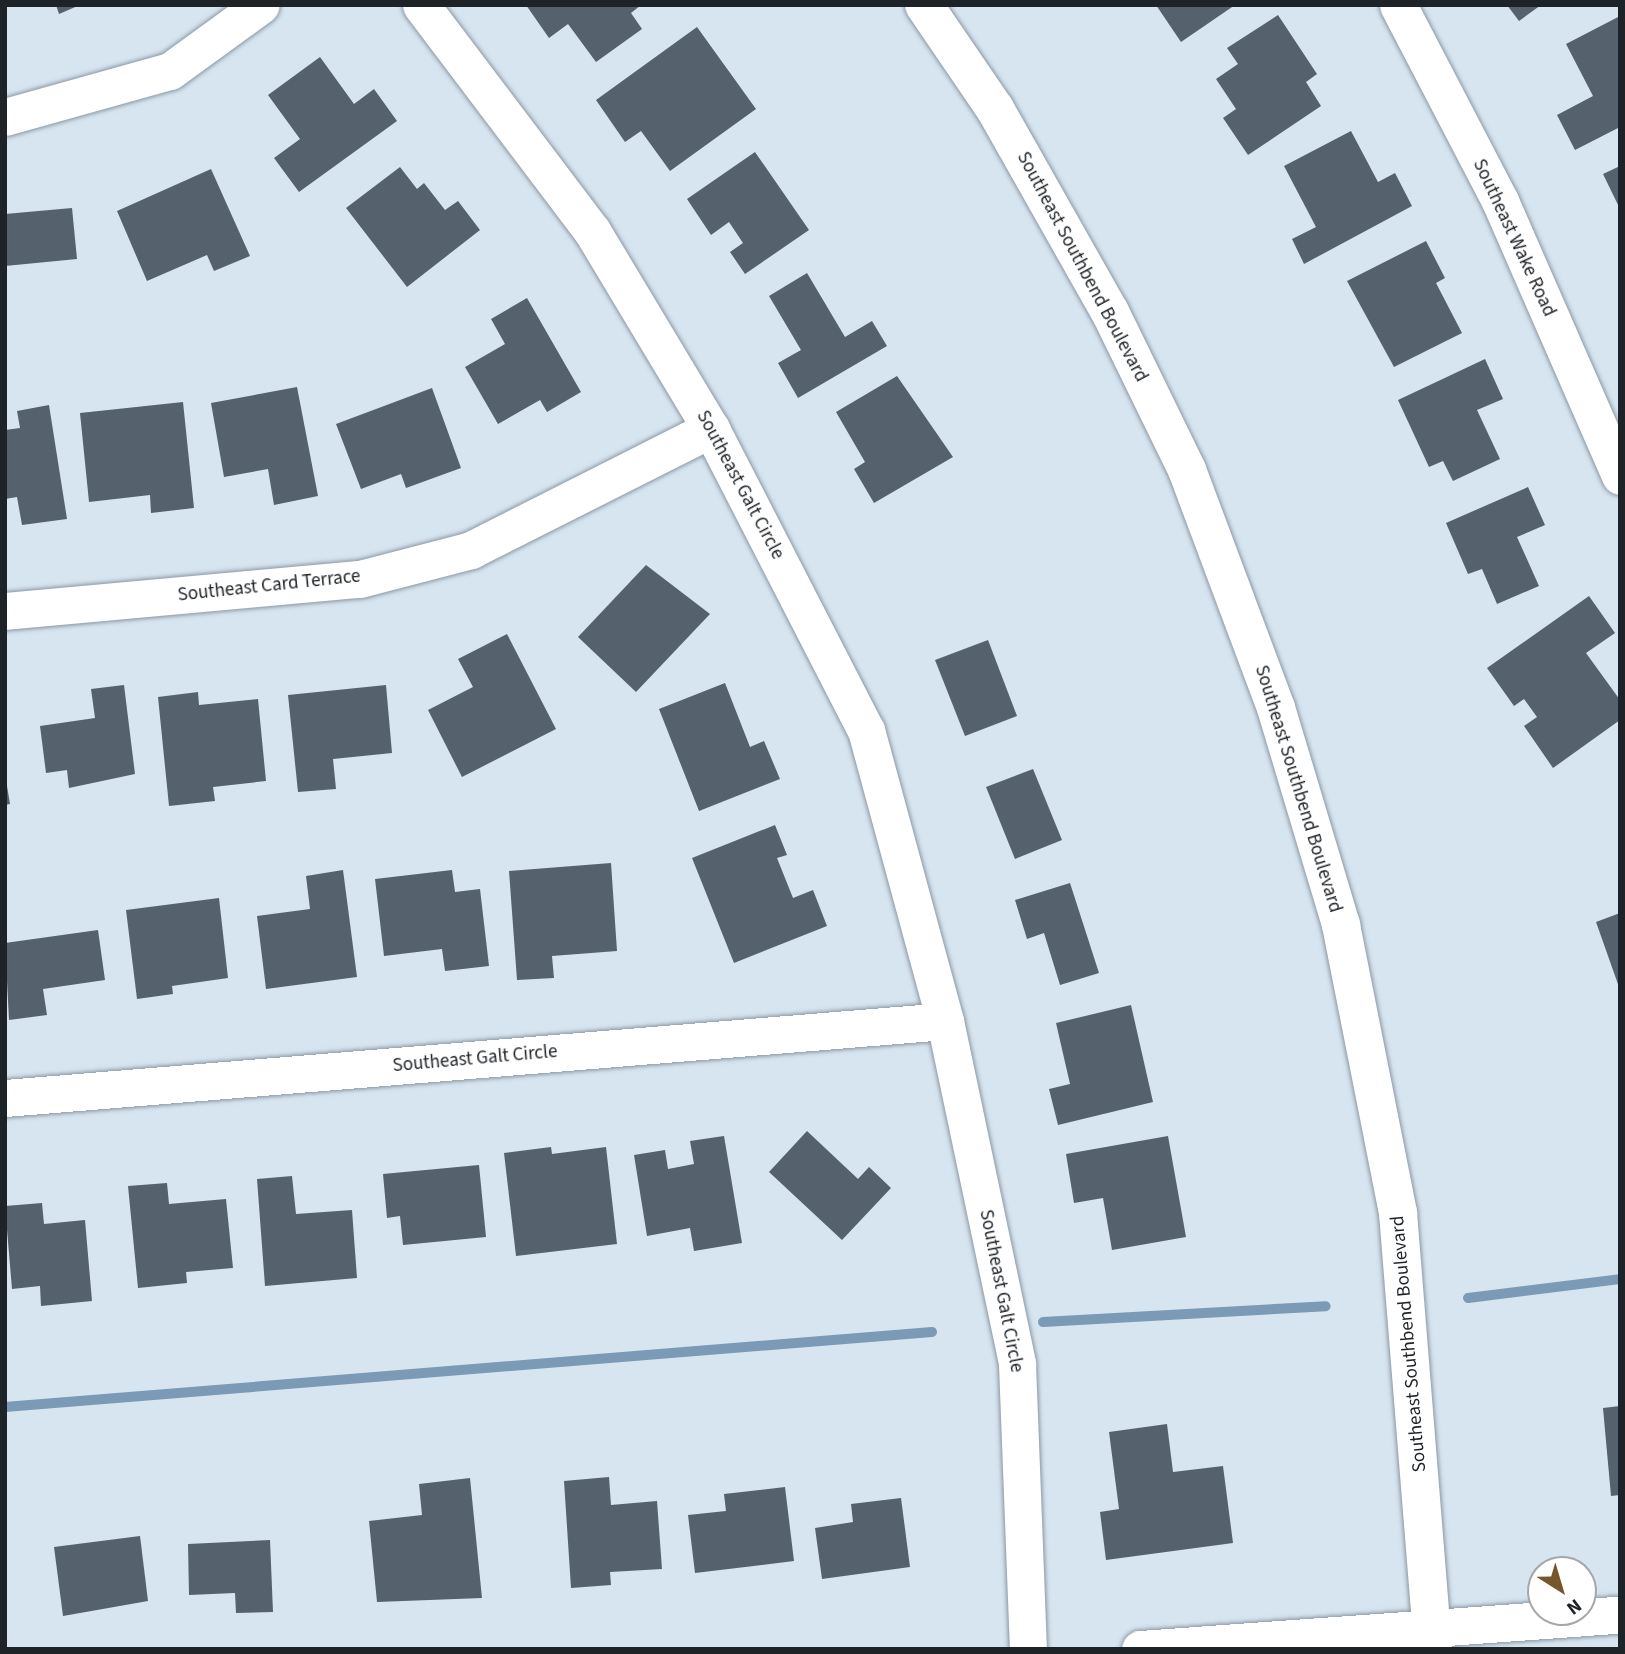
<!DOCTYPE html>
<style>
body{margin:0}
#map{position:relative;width:1625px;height:1654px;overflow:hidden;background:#d7e5f1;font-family:"Source Sans 3",sans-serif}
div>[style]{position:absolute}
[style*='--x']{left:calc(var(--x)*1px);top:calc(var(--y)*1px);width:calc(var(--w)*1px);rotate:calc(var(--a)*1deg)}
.stream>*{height:10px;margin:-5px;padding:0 5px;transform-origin:5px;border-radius:5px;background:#7b9ab5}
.building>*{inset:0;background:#55616c}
.roads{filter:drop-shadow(0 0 2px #8b98a4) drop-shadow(0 0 2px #8b98a4)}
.minor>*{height:37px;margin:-18.5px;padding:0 18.5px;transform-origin:18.5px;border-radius:18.5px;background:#fff}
.tertiary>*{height:38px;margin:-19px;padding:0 19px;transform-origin:19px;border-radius:19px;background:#fff}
span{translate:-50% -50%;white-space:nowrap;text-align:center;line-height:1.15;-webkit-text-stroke:7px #fff;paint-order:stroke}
.street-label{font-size:19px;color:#1e2327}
.frame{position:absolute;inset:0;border:7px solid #1e2327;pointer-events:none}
.north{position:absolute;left:1527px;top:1556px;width:70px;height:70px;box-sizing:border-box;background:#fff;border:2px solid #a5a7a9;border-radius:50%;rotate:143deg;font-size:19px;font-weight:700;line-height:28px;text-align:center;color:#1e2327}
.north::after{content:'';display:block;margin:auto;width:24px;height:32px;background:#76572c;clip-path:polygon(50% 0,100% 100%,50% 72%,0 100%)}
</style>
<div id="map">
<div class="stream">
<div style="--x:1468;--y:1298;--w:153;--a:-7.1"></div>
<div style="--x:1043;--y:1322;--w:283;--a:-3.2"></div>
<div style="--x:5;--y:1407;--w:930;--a:-4.63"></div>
</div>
<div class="building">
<div style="clip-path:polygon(56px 5px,80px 5px,59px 14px)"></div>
<div style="clip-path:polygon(526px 5px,641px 5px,631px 13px,642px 29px,596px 62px,568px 24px,549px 38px)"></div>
<div style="clip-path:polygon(1156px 5px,1235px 5px,1181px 42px)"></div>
<div style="clip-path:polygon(1507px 5px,1541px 5px,1519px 21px)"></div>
<div style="clip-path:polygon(1278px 15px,1317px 74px,1306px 82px,1321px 106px,1248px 155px,1223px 118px,1236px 109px,1216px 79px,1238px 64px,1227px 48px)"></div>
<div style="clip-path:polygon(1620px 16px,1620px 127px,1575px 150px,1557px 115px,1593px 96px,1566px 44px)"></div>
<div style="clip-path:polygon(697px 27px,756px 109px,670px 171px,641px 131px,625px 142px,596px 100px)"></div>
<div style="clip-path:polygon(320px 57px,354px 104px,374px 89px,397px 121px,299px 192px,274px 158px,300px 139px,268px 95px)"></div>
<div style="clip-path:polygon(1351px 131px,1378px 182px,1395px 173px,1412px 206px,1304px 264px,1292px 239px,1316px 227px,1284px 166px)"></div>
<div style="clip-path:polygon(755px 152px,809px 230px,745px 274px,730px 252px,743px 243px,729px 222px,711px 235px,687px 199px)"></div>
<div style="clip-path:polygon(1620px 166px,1620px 209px,1603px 174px)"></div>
<div style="clip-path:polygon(400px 167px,417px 189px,424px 183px,445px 210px,458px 201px,480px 230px,407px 287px,346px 208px)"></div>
<div style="clip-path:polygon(211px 169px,250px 256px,214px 271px,207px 255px,147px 281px,117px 211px)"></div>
<div style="clip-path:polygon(72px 208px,77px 259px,5px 266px,5px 214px)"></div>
<div style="clip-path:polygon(1426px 241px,1445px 278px,1436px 283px,1462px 333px,1394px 367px,1347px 281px)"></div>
<div style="clip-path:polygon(807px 273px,845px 337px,872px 321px,887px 346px,798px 398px,778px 363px,801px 350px,769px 296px)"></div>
<div style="clip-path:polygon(527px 298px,581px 392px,547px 412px,540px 400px,498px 424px,465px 367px,505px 344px,491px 319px)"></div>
<div style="clip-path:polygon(1485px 359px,1503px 399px,1477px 410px,1500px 459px,1453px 481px,1443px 461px,1429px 467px,1398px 400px)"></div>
<div style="clip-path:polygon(897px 376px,953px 457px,874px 503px,854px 469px,865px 462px,836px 412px)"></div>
<div style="clip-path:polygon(297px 387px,318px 496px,274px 505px,268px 469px,224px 477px,211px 403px)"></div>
<div style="clip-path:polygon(432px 388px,461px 468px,406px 488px,401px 474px,361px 489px,336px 424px)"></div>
<div style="clip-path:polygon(183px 402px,194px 508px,151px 513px,150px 495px,89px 502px,80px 413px)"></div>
<div style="clip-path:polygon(49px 405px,67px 519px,22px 525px,17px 497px,5px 499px,5px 430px,20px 428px,17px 411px)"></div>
<div style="clip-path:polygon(1528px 487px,1545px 525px,1517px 537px,1539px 586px,1497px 604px,1482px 569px,1468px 574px,1446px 523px)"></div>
<div style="clip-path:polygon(646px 565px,710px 614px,636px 692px,578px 637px)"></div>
<div style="clip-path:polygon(1589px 596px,1615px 633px,1586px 653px,1620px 700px,1620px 720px,1553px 768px,1524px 726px,1537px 717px,1524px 699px,1514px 706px,1487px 668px)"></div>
<div style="clip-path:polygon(507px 634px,556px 729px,462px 777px,428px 710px,473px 687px,458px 659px)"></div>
<div style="clip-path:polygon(988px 640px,1017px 716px,965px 736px,935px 660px)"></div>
<div style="clip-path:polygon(725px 683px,750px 747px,764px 741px,780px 779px,699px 811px,659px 709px)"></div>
<div style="clip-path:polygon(124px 685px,135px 774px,69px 788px,67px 770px,46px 773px,40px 726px,95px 718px,91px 689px)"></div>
<div style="clip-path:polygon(386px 685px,392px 753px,333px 759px,336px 789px,298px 792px,288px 695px)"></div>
<div style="clip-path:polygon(198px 692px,199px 705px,258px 699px,266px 781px,213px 787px,215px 801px,169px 806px,158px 697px)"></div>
<div style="clip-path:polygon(1033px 769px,1062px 840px,1015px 859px,986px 787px)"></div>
<div style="clip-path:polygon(5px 774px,10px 804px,5px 805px)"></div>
<div style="clip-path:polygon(775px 825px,787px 855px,777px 858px,793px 898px,813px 890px,827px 926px,734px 963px,692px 858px)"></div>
<div style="clip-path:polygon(611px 863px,617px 951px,552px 956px,554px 978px,517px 980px,509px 871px)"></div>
<div style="clip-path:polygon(343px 870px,357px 977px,266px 989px,257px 916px,310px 909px,306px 876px)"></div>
<div style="clip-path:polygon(452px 870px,455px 892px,480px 889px,489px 966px,445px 971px,442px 949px,384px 956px,375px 879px)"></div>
<div style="clip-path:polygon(1070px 883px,1099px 973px,1060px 985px,1044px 933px,1027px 939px,1015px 900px)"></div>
<div style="clip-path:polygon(219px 898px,228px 978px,172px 986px,173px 994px,137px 999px,126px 910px)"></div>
<div style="clip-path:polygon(1620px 913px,1620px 987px,1619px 987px,1596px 922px)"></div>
<div style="clip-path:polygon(98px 930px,105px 980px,43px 989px,47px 1015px,9px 1020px,5px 943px)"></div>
<div style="clip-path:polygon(1131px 1005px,1153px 1102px,1058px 1125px,1049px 1089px,1070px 1084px,1056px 1023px)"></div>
<div style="clip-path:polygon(807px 1131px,858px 1179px,869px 1167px,891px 1188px,842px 1240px,769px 1172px)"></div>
<div style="clip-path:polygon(724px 1136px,742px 1243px,694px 1251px,690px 1228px,647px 1236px,634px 1155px,665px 1150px,668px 1169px,694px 1164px,690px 1141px)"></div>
<div style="clip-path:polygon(1168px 1136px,1186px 1237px,1112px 1250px,1103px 1198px,1074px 1203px,1066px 1154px)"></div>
<div style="clip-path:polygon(551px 1147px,552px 1154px,606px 1147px,617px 1244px,516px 1256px,504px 1153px)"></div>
<div style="clip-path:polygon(479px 1165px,486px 1237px,403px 1245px,400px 1216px,387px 1218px,383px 1174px)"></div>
<div style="clip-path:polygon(292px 1176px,296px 1214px,352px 1210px,357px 1278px,265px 1286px,257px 1179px)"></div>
<div style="clip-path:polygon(167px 1183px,169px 1204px,226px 1199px,233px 1268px,186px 1272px,187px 1283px,138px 1288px,128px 1186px)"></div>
<div style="clip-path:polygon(42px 1203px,44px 1224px,85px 1220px,92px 1301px,41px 1306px,40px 1286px,12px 1289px,5px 1206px)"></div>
<div style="clip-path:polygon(1620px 1406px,1620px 1495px,1611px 1496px,1603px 1408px)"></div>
<div style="clip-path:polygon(1167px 1424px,1173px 1472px,1223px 1466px,1233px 1543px,1106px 1560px,1100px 1512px,1119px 1509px,1109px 1432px)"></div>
<div style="clip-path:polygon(609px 1477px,611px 1505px,657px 1501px,662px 1569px,610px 1572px,611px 1585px,571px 1588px,564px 1481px)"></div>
<div style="clip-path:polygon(470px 1478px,482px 1598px,377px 1602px,369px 1521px,422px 1515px,419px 1484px)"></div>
<div style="clip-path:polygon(785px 1487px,794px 1561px,695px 1573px,688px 1515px,726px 1511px,724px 1494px)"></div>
<div style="clip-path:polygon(901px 1498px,910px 1567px,822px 1579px,815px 1528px,853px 1522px,851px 1504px)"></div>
<div style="clip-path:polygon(140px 1536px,148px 1601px,63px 1616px,54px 1547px)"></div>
<div style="clip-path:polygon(270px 1540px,273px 1612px,236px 1613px,235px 1593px,189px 1595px,188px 1544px)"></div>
</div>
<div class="roads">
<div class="minor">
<div style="--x:421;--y:5;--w:283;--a:52.9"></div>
<div style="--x:592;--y:231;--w:231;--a:59"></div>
<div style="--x:711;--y:429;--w:339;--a:62.8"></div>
<div style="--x:866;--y:730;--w:302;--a:74.8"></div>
<div style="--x:945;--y:1021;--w:350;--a:78.1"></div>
<div style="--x:1017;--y:1364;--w:285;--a:87.8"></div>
<div style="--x:1398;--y:5;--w:221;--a:62.5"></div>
<div style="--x:1500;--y:201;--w:300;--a:66.4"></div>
<div style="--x:5;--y:117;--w:171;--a:-15.6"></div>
<div style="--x:170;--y:71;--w:112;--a:-36"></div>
<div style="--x:5;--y:611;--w:356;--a:-5.2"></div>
<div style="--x:360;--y:579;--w:115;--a:-14.6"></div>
<div style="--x:471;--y:550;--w:269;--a:-26.8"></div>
<div style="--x:5;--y:1098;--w:943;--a:-4.68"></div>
<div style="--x:1140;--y:1649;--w:481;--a:-4.1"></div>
</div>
<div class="tertiary">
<div style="--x:924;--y:5;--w:126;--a:55.7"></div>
<div style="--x:995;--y:109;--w:233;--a:60.5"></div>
<div style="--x:1110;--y:312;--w:176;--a:64"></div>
<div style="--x:1187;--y:470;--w:254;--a:69.5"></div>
<div style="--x:1276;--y:708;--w:227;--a:73.3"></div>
<div style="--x:1341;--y:925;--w:294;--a:78.8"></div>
<div style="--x:1398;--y:1213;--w:437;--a:85.4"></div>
</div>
</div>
<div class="street-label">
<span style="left:1514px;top:238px;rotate:65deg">Southeast Wake Road</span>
<span style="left:1082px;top:267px;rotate:62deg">Southeast Southbend Boulevard</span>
<span style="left:740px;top:485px;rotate:62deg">Southeast Galt Circle</span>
<span style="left:269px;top:586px;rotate:-6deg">Southeast Card Terrace</span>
<span style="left:1298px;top:789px;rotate:73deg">Southeast Southbend Boulevard</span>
<span style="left:475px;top:1059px;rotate:-5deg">Southeast Galt Circle</span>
<span style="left:1001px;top:1291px;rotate:79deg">Southeast Galt Circle</span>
<span style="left:1409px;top:1344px;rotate:-95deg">Southeast Southbend Boulevard</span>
</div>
<div class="frame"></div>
<div class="north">N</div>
</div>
